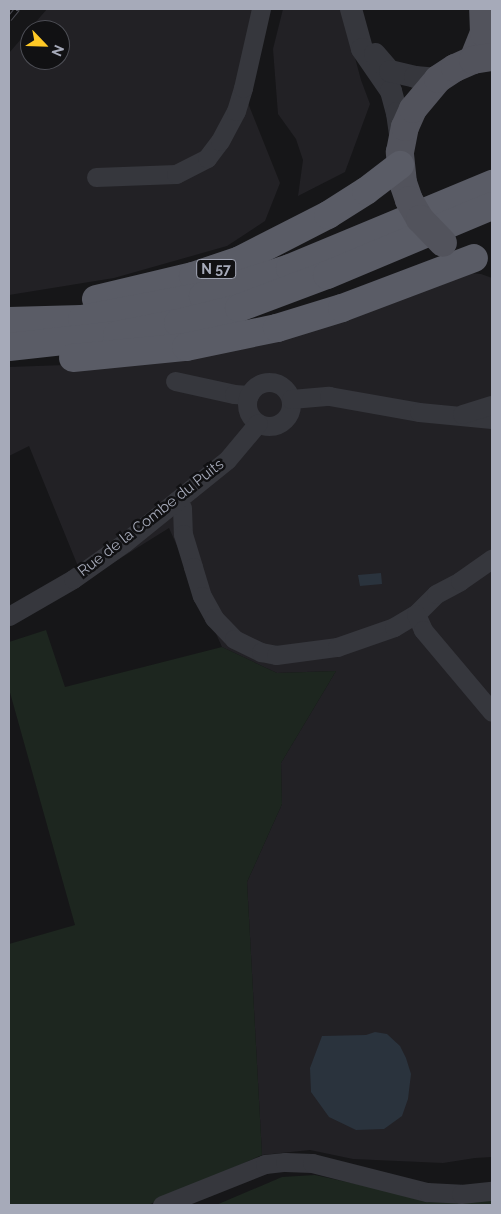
<!DOCTYPE html>
<style>
body{margin:0}
#map{position:relative;width:501px;height:1214px;overflow:hidden;background:#161618;font-family:Raleway,sans-serif}
div>[style]{position:absolute}
[style*='--x']{left:calc(var(--x)*1px);top:calc(var(--y)*1px);width:calc(var(--w)*1px);rotate:calc(var(--a)*1deg)}
.built>*{inset:0;background:#222125}
.green>*{inset:0;background:#1d261f}
.water>*{inset:0;background:#2a333d}
.minor>*{height:19px;margin:-9.5px;padding:0 9.5px;transform-origin:9.5px;border-radius:9.5px;background:#36373d}
.minor>.ring{margin:-9.5px;padding:0;box-sizing:content-box;background:none;border:19px solid #36373d;border-radius:50%}
.tertiary>*{height:22px;margin:-11px;padding:0 11px;transform-origin:11px;border-radius:11px;background:#36373d}
.primary>*{height:28px;margin:-14px;padding:0 14px;transform-origin:14px;border-radius:14px;background:#52535c}
.trunk>*{height:28px;margin:-14px;padding:0 14px;transform-origin:14px;border-radius:14px;background:#5a5c66}
.rail>*{height:5.5px;margin-top:-2.75px;transform-origin:0;background:repeating-linear-gradient(90deg,#111113 0 11px,#494a52 0 22px);box-sizing:border-box;border-block:1px solid #494a52}
.primary-bridge>*{height:28px;margin:-14px;padding:0 14px;transform-origin:14px;border-radius:14px;background:#52535c}
span{translate:-50% -50%;white-space:nowrap;text-align:center;line-height:1.15;-webkit-text-stroke:5px #111113;paint-order:stroke}
.shield-label span{padding:1px 4px;background:#111113;border:1px solid;border-radius:4px;-webkit-text-stroke-width:0}
.shield-label{font-size:14px;color:#a6aab9;font-weight:700}
.street-label{font-size:15px;color:#a6aab9}
.frame{position:absolute;inset:0;border:10px solid #a6aab9;pointer-events:none}
.north{position:absolute;left:20px;top:20px;width:50px;height:50px;box-sizing:border-box;background:#111113;border:1px solid #4d4e55;border-radius:50%;rotate:114deg;font-size:14px;font-weight:700;line-height:20px;text-align:center;color:#a6aab9}
.north::after{content:'';display:block;margin:auto;width:18px;height:22px;background:#ffc926;clip-path:polygon(50% 0,100% 100%,50% 72%,0 100%)}
</style>
<div id="map">
<div class="built">
<div style="clip-path:polygon(evenodd,47px 9px,268px 9px,248px 103px,280px 183px,265px 221px,227px 246px,114px 278px,9px 295px,9px 53px,47px 9px,30px 30px,60px 30px,60px 60px,30px 60px,30px 30px)"></div>
<div style="clip-path:polygon(283px 9px,342px 9px,361px 80px,370px 104px,345px 172px,298px 196px,303px 160px,296px 139px,278px 114px,273px 49px)"></div>
<div style="clip-path:polygon(460px 272px,481px 274px,492px 278px,492px 1157px,475px 1158px,443px 1163px,353px 1159px,310px 1150px,262px 1155px,247px 882px,282px 804px,281px 763px,336px 671px,277px 673px,222px 647px,169px 528px,84px 581px,29px 446px,9px 456px,9px 367px,93px 364px)"></div>
</div>
<div class="green">
<div style="clip-path:polygon(46px 630px,65px 687px,222px 647px,277px 673px,336px 671px,281px 763px,282px 804px,247px 882px,262px 1155px,148px 1205px,9px 1205px,9px 944px,75px 925px,9px 689px,9px 642px)"></div>
<div style="clip-path:polygon(315px 1175px,420px 1198px,492px 1197px,492px 1205px,216px 1205px,282px 1177px)"></div>
</div>
<div class="water">
<div style="clip-path:polygon(381px 573px,382px 584px,360px 586px,358px 575px)"></div>
<div style="clip-path:polygon(375px 1032px,387px 1034px,400px 1046px,406px 1058px,411px 1074px,408px 1099px,402px 1116px,384px 1129px,356px 1130px,329px 1117px,311px 1092px,310px 1068px,322px 1036px,366px 1035px)"></div>
</div>
<div class="minor">
<div style="--x:96;--y:177;--w:80;--a:-2.1"></div>
<div style="--x:176;--y:174;--w:35;--a:-27"></div>
<div style="--x:207;--y:158;--w:21;--a:-53"></div>
<div style="--x:220;--y:141;--w:34;--a:-62"></div>
<div style="--x:236;--y:111;--w:24;--a:-73"></div>
<div style="--x:243;--y:88;--w:81;--a:-77.2"></div>
<div style="--x:175;--y:381;--w:60;--a:12.4"></div>
<div style="--x:234;--y:394;--w:15;--a:4"></div>
<div class="ring" style="left:247px;top:382px;width:25px;height:25px"></div>
<div style="--x:291;--y:399;--w:38;--a:-5"></div>
<div style="--x:329;--y:396;--w:91;--a:10.1"></div>
<div style="--x:419;--y:412;--w:73;--a:5.5"></div>
<div style="--x:462;--y:414;--w:31;--a:-17"></div>
<div style="--x:176;--y:501;--w:9;--a:49"></div>
<div style="--x:182;--y:508;--w:26;--a:88"></div>
<div style="--x:183;--y:534;--w:34;--a:73"></div>
<div style="--x:193;--y:567;--w:30;--a:73"></div>
<div style="--x:202;--y:596;--w:25;--a:61"></div>
<div style="--x:214;--y:618;--w:29;--a:46"></div>
<div style="--x:234;--y:639;--w:30;--a:26"></div>
<div style="--x:261;--y:652;--w:15;--a:11"></div>
<div style="--x:276;--y:655;--w:62;--a:-7.5"></div>
<div style="--x:337;--y:647;--w:60;--a:-19.3"></div>
<div style="--x:394;--y:627;--w:26;--a:-31"></div>
<div style="--x:416;--y:614;--w:28;--a:-45"></div>
<div style="--x:436;--y:594;--w:27;--a:-28"></div>
<div style="--x:460;--y:581;--w:39;--a:-35"></div>
<div style="--x:416;--y:614;--w:17;--a:66"></div>
<div style="--x:423;--y:630;--w:107;--a:49.9"></div>
<div style="--x:9;--y:616;--w:74;--a:-30"></div>
<div style="--x:73;--y:579;--w:62;--a:-35.2"></div>
<div style="--x:124;--y:543;--w:132;--a:-38.9"></div>
<div style="--x:227;--y:460;--w:48;--a:-50"></div>
<div style="--x:162;--y:1205;--w:111;--a:-21.7"></div>
<div style="--x:265;--y:1164;--w:20;--a:-6"></div>
<div style="--x:285;--y:1162;--w:27;--a:2"></div>
<div style="--x:312;--y:1163;--w:119;--a:14.2"></div>
<div style="--x:427;--y:1192;--w:34;--a:3"></div>
<div style="--x:461;--y:1194;--w:31;--a:-6"></div>
</div>
<div class="tertiary">
<div style="--x:351;--y:9;--w:41;--a:74.6"></div>
<div style="--x:362;--y:49;--w:51;--a:55.4"></div>
<div style="--x:391;--y:91;--w:23;--a:75"></div>
<div style="--x:397;--y:113;--w:27;--a:82"></div>
<div style="--x:375;--y:54;--w:23;--a:49"></div>
<div style="--x:390;--y:71;--w:26;--a:13"></div>
<div style="--x:415;--y:77;--w:23;--a:5"></div>
</div>
<div class="primary">
<div style="--x:473;--y:60;--w:29;--a:-68"></div>
<div style="--x:484;--y:33;--w:24;--a:-92"></div>
<div style="--x:409;--y:200;--w:18;--a:-109"></div>
<div style="--x:403;--y:183;--w:31;--a:-96"></div>
<div style="--x:400;--y:152;--w:25;--a:-79"></div>
<div style="--x:405;--y:127;--w:20;--a:-66"></div>
<div style="--x:413;--y:109;--w:39;--a:-50"></div>
<div style="--x:438;--y:79;--w:20;--a:-33"></div>
<div style="--x:455;--y:68;--w:20;--a:-24"></div>
<div style="--x:473;--y:60;--w:19;--a:-9"></div>
</div>
<div class="trunk">
<div style="--x:96;--y:299;--w:100;--a:-13.3"></div>
<div style="--x:193;--y:276;--w:50;--a:-18.8"></div>
<div style="--x:240;--y:260;--w:99;--a:-27.1"></div>
<div style="--x:328;--y:215;--w:45;--a:-32.3"></div>
<div style="--x:366;--y:191;--w:43;--a:-37.4"></div>
<div style="--x:9;--y:321;--w:73;--a:-1.6"></div>
<div style="--x:82;--y:319;--w:123;--a:-10.8"></div>
<div style="--x:203;--y:296;--w:91;--a:-17.8"></div>
<div style="--x:290;--y:268;--w:219;--a:-22.6"></div>
<div style="--x:9;--y:347;--w:109;--a:-6.3"></div>
<div style="--x:117;--y:335;--w:62;--a:-11.1"></div>
<div style="--x:178;--y:323;--w:63;--a:-13.8"></div>
<div style="--x:239;--y:308;--w:94;--a:-20.6"></div>
<div style="--x:327;--y:275;--w:179;--a:-22.7"></div>
<div style="--x:73;--y:358;--w:114;--a:-5.6"></div>
<div style="--x:186;--y:347;--w:93;--a:-11.8"></div>
<div style="--x:277;--y:328;--w:68;--a:-17.1"></div>
<div style="--x:342;--y:308;--w:141;--a:-20.7"></div>
</div>
<div class="rail">
<div style="--x:9;--y:19;--w:13;--a:-51"></div>
</div>
<div class="primary-bridge">
<div style="--x:409;--y:200;--w:22;--a:60"></div>
<div style="--x:420;--y:219;--w:33;--a:46"></div>
</div>
<div class="shield-label">
<span style="left:216px;top:269px">N 57</span>
</div>
<div class="street-label">
<span style="left:151px;top:518px;rotate:-38deg">Rue de la Combe du Puits</span>
</div>
<div class="frame"></div>
<div class="north">N</div>
</div>
